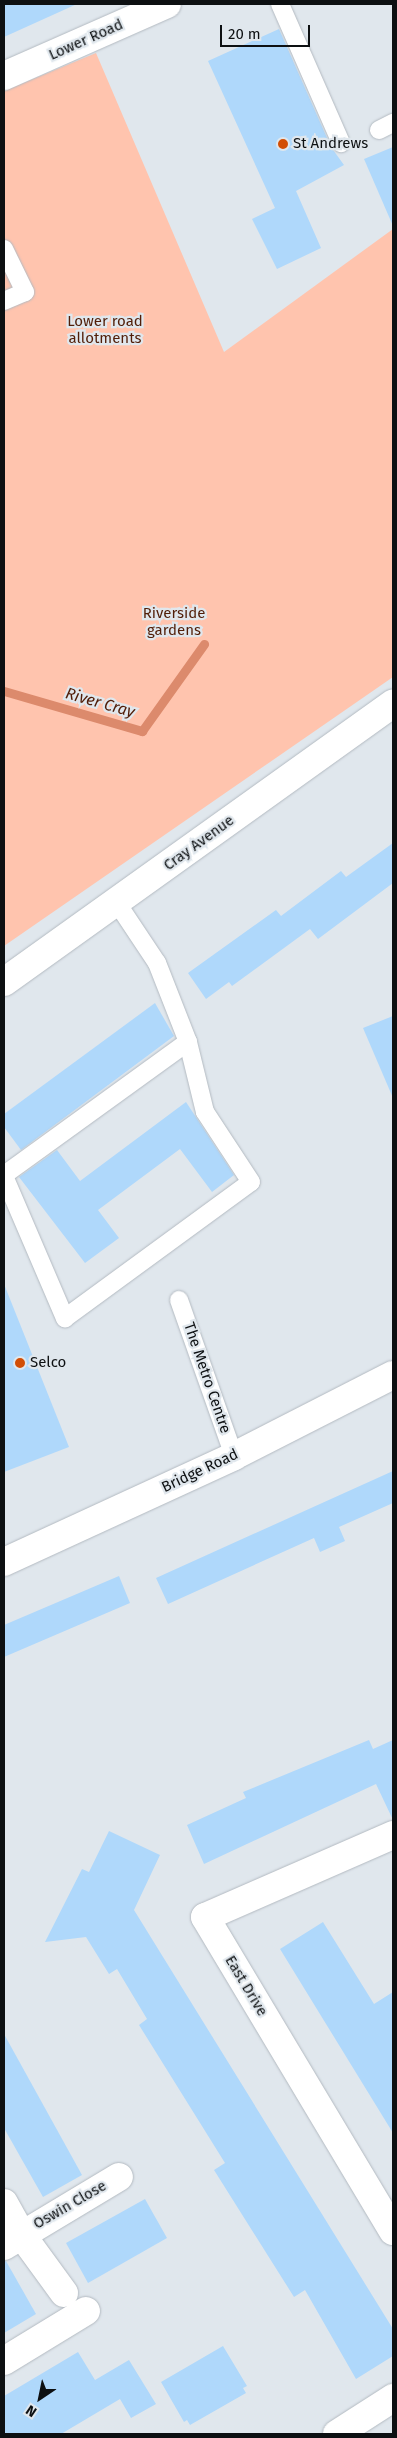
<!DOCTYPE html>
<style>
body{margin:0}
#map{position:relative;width:397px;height:2438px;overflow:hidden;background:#e0e7ed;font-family:"Fira Sans",sans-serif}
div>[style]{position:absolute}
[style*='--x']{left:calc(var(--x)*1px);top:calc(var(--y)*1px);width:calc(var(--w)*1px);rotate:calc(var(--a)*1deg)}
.green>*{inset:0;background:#ffc4ae}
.stream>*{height:9px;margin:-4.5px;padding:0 4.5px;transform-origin:4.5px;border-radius:4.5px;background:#dc8a6c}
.building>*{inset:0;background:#afd8fb}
.roads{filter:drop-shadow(0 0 1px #b3bac1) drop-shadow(0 0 1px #b3bac1)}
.service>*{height:18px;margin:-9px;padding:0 9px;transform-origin:9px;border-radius:9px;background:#fff}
.minor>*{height:28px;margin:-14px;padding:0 14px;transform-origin:14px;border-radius:14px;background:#fff}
.tertiary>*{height:28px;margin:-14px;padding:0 14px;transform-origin:14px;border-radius:14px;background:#fff}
.primary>*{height:28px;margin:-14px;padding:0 14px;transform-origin:14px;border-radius:14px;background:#fff}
.dots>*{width:14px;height:14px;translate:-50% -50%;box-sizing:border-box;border:2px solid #e0e7ed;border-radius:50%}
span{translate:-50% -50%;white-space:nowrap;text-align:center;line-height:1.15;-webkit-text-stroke:4.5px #e0e7ed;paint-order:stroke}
.street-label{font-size:15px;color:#0d1012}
.poi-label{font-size:15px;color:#0d1012}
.left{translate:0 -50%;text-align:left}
.park-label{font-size:15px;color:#511e08}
.water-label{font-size:16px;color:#511d08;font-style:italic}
.frame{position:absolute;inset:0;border:5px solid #0d1012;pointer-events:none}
.north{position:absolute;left:15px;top:2373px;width:50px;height:50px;-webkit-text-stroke:4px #e0e7ed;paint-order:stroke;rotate:214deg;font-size:14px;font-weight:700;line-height:20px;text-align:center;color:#0d1012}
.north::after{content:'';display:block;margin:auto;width:18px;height:22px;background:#0d1012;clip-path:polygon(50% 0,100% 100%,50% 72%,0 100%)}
.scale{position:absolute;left:220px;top:25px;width:90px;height:22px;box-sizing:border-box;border:2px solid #0d1012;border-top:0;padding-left:6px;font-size:15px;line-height:18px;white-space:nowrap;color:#0d1012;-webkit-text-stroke:4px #e0e7ed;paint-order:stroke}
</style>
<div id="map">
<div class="green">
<div style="clip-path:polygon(96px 53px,224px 352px,393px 229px,393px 677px,4px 946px,4px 91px)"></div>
</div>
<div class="stream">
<div style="--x:4;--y:691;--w:144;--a:16.2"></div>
<div style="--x:142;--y:731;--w:107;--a:-54.5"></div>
</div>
<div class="building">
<div style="clip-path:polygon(4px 4px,77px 4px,4px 37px)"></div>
<div style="clip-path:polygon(279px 29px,331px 147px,344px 165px,296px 191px,321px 248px,277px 269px,252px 219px,275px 208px,208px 61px)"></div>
<div style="clip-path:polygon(393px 147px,393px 226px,364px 159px)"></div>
<div style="clip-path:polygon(393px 843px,393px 883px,318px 939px,310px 929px,232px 986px,229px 982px,206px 999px,188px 973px,276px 910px,281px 916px,341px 871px,346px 877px)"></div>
<div style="clip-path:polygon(155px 1003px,174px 1036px,21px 1150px,4px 1127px,4px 1114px)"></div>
<div style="clip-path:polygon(393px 1016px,393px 1098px,363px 1028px)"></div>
<div style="clip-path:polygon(186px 1102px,234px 1175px,212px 1192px,180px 1149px,98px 1210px,119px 1238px,85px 1263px,19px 1177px,57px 1150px,80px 1181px)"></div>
<div style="clip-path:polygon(4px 1284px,69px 1447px,4px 1472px)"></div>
<div style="clip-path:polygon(393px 1471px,393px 1503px,339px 1527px,345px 1541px,320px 1552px,314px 1538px,168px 1604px,156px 1578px)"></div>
<div style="clip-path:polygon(119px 1576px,130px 1603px,4px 1657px,4px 1625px)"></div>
<div style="clip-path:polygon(369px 1740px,373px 1749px,393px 1740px,393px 1820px,376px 1784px,204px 1864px,187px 1825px,246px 1798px,243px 1792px)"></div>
<div style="clip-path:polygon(109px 1831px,160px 1855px,134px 1910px,393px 2329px,393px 2356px,356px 2379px,305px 2290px,294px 2297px,214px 2170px,225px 2163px,139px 2025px,147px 2019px,117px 1969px,109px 1974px,86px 1937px,45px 1942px,82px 1869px,89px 1872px)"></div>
<div style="clip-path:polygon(323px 1922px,374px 2004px,393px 1992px,393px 2133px,280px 1949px)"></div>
<div style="clip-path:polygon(4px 2034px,82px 2175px,43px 2197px,4px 2128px)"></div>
<div style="clip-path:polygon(145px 2199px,167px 2238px,88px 2283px,66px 2243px)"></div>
<div style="clip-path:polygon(6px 2261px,36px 2314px,4px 2333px,4px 2262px)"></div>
<div style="clip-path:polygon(223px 2346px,247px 2386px,243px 2388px,246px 2393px,190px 2425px,187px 2420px,184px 2422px,161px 2382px)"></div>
<div style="clip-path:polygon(78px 2352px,95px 2380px,129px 2360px,156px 2404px,131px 2418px,120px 2399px,61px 2434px,4px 2434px,4px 2396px)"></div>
</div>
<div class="roads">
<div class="service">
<div style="--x:280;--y:4;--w:152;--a:66.3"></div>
<div style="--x:379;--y:130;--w:16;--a:-27"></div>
<div style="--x:4;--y:249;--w:48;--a:64"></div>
<div style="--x:25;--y:292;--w:23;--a:157"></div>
<div style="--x:4;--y:1175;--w:227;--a:-35.9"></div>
<div style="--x:4;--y:1176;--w:155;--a:66.8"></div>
<div style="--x:65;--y:1318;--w:230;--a:-36.2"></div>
<div style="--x:251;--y:1182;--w:84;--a:-123.3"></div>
<div style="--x:205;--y:1112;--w:72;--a:-103.7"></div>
<div style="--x:188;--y:1042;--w:85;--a:-111.4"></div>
<div style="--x:157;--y:963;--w:72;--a:-123.7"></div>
<div style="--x:179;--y:1300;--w:165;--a:70.6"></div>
</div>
<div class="minor">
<div style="--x:4;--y:1562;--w:253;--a:-24.7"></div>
<div style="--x:234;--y:1456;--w:178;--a:-27"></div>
<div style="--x:393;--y:1835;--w:205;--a:156.4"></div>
<div style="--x:205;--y:1917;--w:366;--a:59.1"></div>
<div style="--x:4;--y:2203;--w:35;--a:61"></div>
<div style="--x:21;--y:2234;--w:73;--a:53.9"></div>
<div style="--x:4;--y:2246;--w:134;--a:-31"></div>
<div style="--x:4;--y:2361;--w:96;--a:-31.4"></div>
<div style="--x:337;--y:2434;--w:67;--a:-32.7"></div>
</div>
<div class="tertiary">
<div style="--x:4;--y:76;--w:178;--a:-23.8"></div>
</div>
<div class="primary">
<div style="--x:4;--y:982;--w:479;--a:-35.6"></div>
</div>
</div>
<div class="dots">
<div style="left:283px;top:144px;background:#d24e05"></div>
<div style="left:20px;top:1363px;background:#d24e05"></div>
</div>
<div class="street-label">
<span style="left:86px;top:40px;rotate:-24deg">Lower Road</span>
<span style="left:199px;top:843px;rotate:-36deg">Cray Avenue</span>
<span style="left:207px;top:1378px;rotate:71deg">The Metro Centre</span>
<span style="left:200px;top:1471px;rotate:-25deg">Bridge Road</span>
<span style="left:246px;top:1986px;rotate:59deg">East Drive</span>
<span style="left:70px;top:2205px;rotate:-30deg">Oswin Close</span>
</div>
<div class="poi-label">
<span class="left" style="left:293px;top:144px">St Andrews</span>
<span class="left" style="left:30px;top:1363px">Selco</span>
</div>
<div class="park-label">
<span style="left:105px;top:330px">Lower road<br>allotments</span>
<span style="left:174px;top:622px">Riverside<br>gardens</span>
</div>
<div class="water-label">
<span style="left:100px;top:703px;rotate:16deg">River Cray</span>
</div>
<div class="frame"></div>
<div class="north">N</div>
<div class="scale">20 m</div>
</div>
